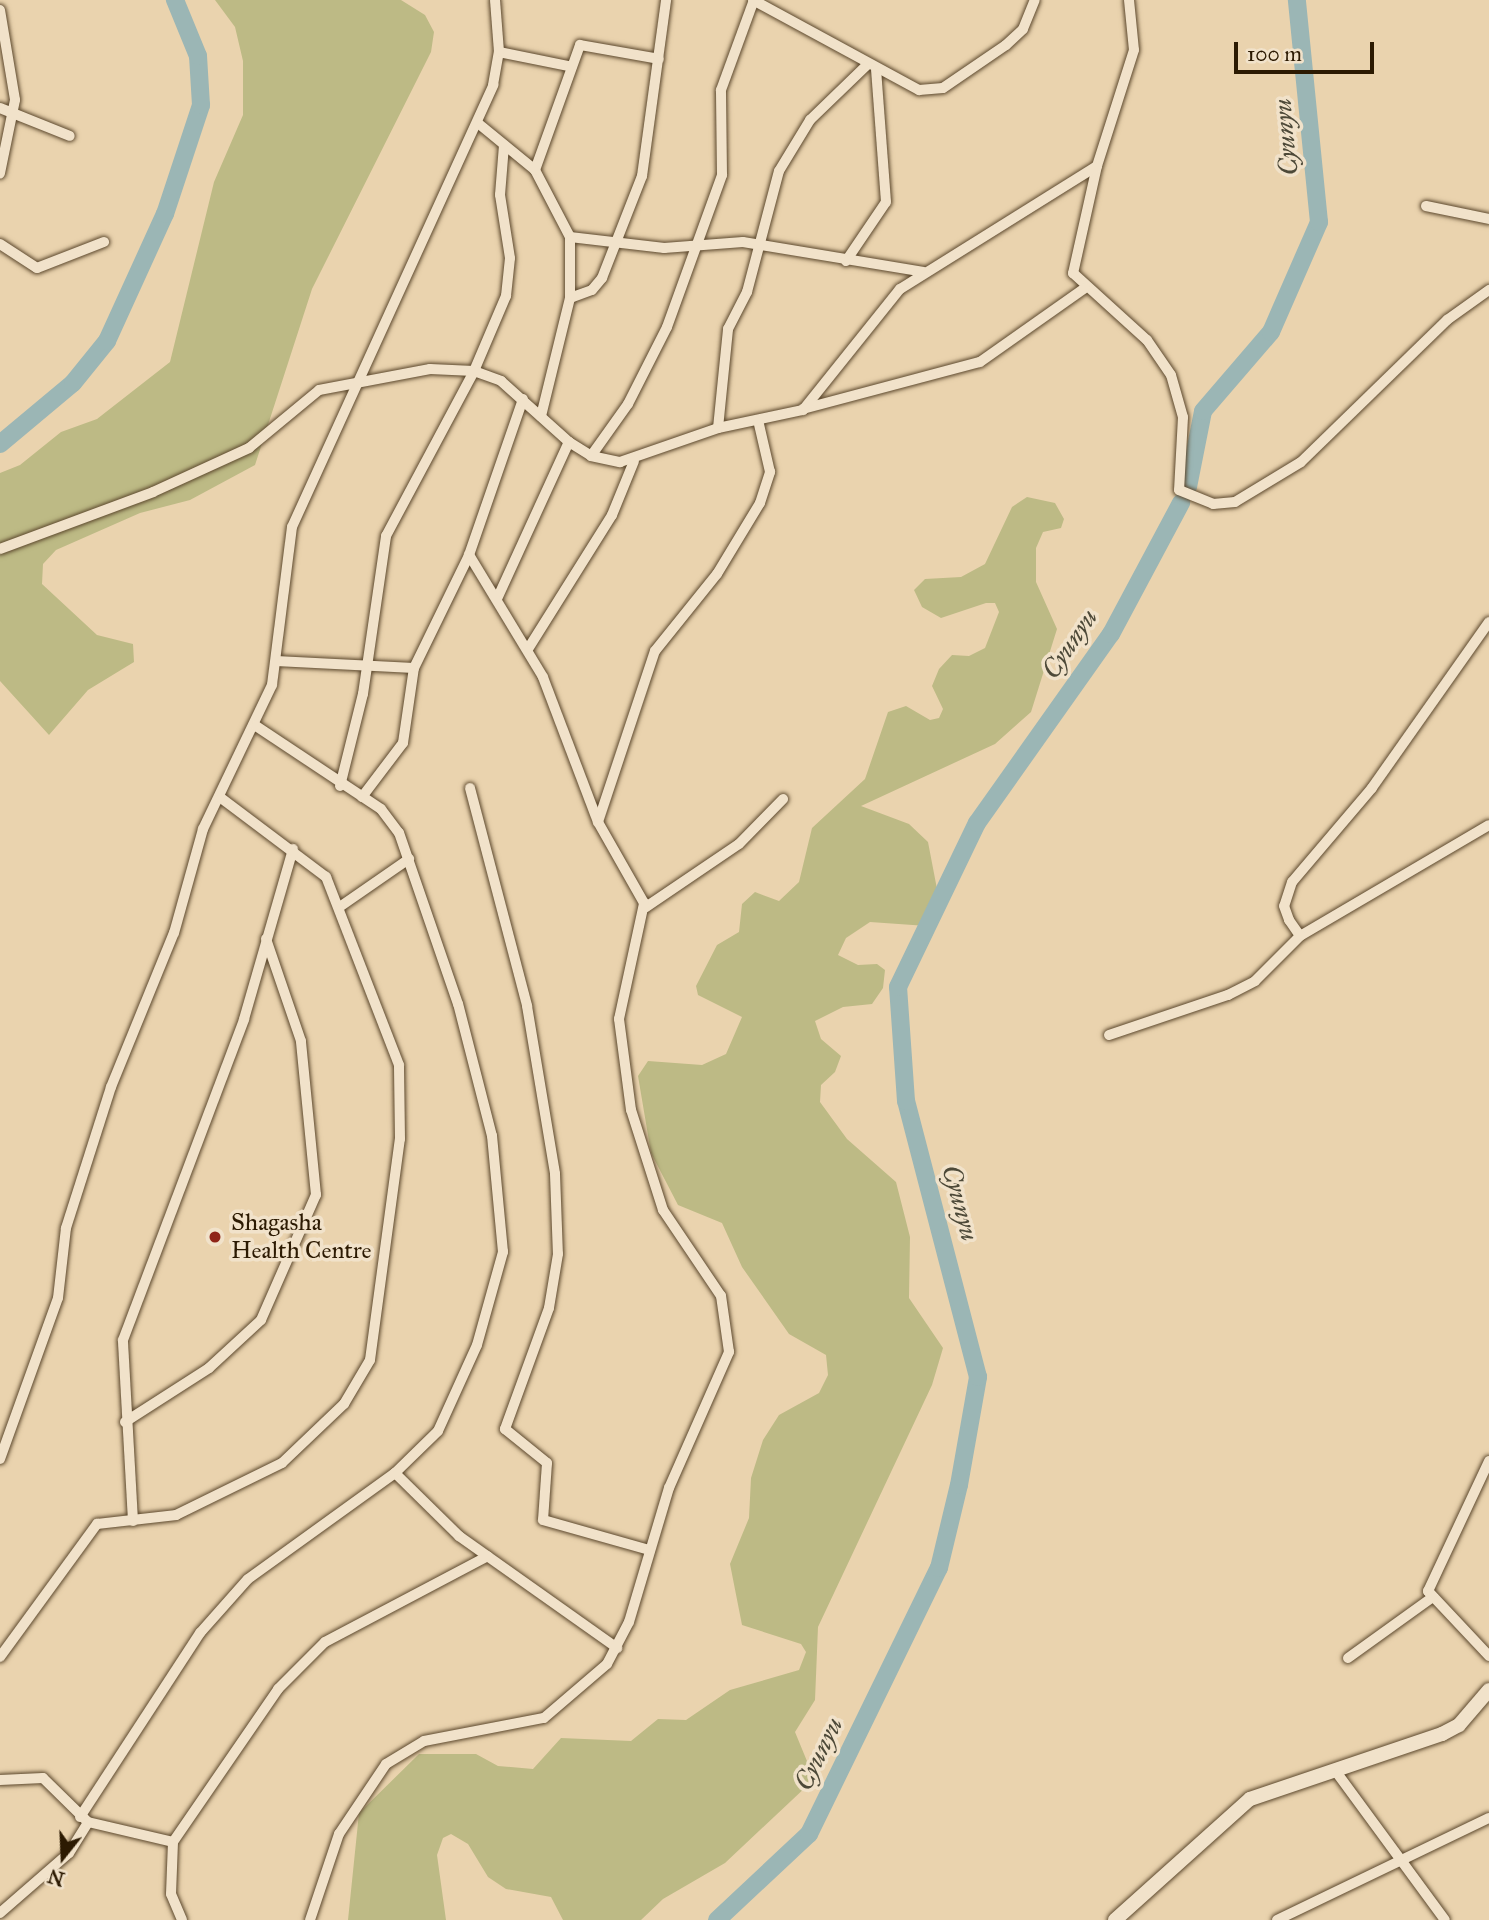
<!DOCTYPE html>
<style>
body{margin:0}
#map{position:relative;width:1489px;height:1920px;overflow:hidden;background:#ead3ae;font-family:"IM FELL Great Primer",serif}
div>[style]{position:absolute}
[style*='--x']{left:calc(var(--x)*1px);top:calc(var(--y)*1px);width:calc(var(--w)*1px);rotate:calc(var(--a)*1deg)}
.green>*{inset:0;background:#bdba85}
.river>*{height:18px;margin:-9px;padding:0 9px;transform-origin:9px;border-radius:9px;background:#9bb6b5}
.roads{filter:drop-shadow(0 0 2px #5c482d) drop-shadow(0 0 2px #5c482d)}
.street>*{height:10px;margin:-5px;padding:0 5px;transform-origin:5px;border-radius:5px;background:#f1e2ca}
.secondary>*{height:14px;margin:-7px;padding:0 7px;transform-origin:7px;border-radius:7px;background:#f1e2ca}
.dots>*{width:19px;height:19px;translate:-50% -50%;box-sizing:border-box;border:4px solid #f1e2ca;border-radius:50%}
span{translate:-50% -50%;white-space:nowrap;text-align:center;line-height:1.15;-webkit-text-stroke:7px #f1e2ca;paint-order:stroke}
.poi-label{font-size:24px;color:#2c1a02}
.left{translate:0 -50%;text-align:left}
.water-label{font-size:26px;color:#4d4938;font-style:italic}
.north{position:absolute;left:28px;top:1822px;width:70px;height:70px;-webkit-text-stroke:5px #f1e2ca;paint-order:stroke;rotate:198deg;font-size:19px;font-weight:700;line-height:28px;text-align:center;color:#2c1a02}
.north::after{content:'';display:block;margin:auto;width:24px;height:32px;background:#2c1a02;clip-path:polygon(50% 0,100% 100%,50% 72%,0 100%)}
.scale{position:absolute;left:1234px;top:42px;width:140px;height:32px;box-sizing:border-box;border:4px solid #2c1a02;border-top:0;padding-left:9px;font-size:21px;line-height:24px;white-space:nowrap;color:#2c1a02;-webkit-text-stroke:5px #f1e2ca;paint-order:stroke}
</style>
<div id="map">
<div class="green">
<div style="clip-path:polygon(215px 0,401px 0,425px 15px,434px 32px,431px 52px,312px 289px,255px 465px,190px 500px,140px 513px,56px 550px,43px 564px,42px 584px,97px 635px,133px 644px,134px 662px,88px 690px,49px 735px,0 681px,0 473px,20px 465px,61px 432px,97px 419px,170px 362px,214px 182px,243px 115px,243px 61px,235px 27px)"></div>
<div style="clip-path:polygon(1027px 497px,1055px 503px,1064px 519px,1061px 528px,1043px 532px,1036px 548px,1036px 582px,1057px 629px,1031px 712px,995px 744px,861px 806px,909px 824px,928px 842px,942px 915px,927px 926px,870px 922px,846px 938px,838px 955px,858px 965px,877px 964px,885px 970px,883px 988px,872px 1004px,843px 1007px,815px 1021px,821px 1039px,841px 1056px,835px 1072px,821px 1085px,820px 1102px,847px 1139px,896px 1182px,910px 1237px,909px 1298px,943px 1348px,932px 1385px,818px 1627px,815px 1700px,795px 1732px,809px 1766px,808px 1785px,725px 1863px,663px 1899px,641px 1920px,563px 1920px,551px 1897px,506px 1889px,488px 1877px,468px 1844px,451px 1834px,443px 1838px,437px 1855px,446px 1920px,348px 1920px,359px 1813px,419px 1754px,476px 1754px,498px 1766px,533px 1769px,561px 1738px,631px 1741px,658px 1719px,686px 1720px,730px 1690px,799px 1670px,806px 1652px,801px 1644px,742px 1625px,730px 1564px,749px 1518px,751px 1478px,763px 1440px,779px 1415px,819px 1393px,828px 1375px,826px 1355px,789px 1334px,742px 1267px,722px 1223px,678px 1205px,651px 1153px,638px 1076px,648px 1061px,702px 1065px,726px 1054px,742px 1017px,698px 995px,696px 986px,717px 945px,739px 932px,742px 904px,755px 892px,779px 901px,799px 882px,812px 828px,865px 779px,888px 712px,906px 706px,930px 720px,939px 718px,943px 709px,932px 686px,939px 669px,952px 655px,969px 656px,985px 648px,999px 612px,995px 603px,986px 603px,941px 618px,922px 607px,914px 590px,925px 579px,961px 577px,985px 564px,1012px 507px)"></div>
</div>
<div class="river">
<div style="--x:0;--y:444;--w:95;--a:-39.9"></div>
<div style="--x:73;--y:383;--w:54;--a:-51"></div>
<div style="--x:107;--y:341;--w:140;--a:-65.5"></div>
<div style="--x:165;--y:214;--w:115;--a:-71.7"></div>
<div style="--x:201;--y:105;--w:49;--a:-93.5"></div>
<div style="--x:198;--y:56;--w:61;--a:-112.3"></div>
<div style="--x:1188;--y:487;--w:77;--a:-78.8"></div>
<div style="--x:1203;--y:411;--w:104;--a:-49.3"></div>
<div style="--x:1271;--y:332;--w:120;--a:-66.4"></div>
<div style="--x:1319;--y:222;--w:223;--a:-95.7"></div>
<div style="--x:717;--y:1920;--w:126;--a:-43.1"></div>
<div style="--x:809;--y:1834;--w:296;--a:-64"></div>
<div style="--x:939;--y:1568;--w:85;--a:-76.5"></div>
<div style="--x:959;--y:1485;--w:110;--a:-80"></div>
<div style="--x:978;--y:1377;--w:285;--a:-104.6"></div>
<div style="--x:906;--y:1101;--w:114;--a:-94"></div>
<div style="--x:898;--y:987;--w:182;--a:-64.3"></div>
<div style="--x:977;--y:823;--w:232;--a:-54.7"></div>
<div style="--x:1111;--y:634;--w:149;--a:-61.9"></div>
</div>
<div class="roads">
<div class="street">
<div style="--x:753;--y:0;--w:189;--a:28.5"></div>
<div style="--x:919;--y:90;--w:24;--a:-5"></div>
<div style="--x:943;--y:88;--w:76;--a:-34.3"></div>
<div style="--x:1006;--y:45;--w:23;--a:-43"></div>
<div style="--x:1023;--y:29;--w:31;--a:-68"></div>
<div style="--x:1129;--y:0;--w:50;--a:84.3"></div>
<div style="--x:1134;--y:50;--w:122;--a:107.7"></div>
<div style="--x:1097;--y:166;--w:110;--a:102.6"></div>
<div style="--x:1073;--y:273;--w:100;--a:42.2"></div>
<div style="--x:1147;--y:340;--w:42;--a:55.6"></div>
<div style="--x:1171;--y:375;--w:44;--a:74.1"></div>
<div style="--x:1183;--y:417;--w:73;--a:93.1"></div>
<div style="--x:1179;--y:490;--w:37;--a:22"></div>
<div style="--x:1213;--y:504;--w:22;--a:-5"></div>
<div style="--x:1235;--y:502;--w:77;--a:-31.2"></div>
<div style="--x:1301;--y:462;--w:204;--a:-44.2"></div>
<div style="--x:1447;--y:320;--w:52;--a:-35.5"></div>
<div style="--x:0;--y:10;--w:91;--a:80.5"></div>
<div style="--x:15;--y:100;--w:75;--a:101.6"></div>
<div style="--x:499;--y:52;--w:70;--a:11.5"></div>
<div style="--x:0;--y:108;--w:75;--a:21.8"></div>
<div style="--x:479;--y:124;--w:72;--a:39.4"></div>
<div style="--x:535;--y:170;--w:76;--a:62.4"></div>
<div style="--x:570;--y:237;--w:61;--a:90"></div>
<div style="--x:570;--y:298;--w:122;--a:103.8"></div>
<div style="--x:535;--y:170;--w:133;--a:-70.2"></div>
<div style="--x:580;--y:45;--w:80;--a:10"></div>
<div style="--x:1426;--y:206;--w:64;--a:11.7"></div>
<div style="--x:570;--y:237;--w:95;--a:6.7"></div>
<div style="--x:664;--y:248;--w:79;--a:-4.3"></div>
<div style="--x:743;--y:242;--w:183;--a:9.4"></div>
<div style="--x:0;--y:244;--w:44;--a:33"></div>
<div style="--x:37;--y:268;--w:72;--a:-21.2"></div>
<div style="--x:846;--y:261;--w:71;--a:-55.9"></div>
<div style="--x:886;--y:202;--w:133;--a:-94.3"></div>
<div style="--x:570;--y:298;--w:23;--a:-20"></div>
<div style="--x:592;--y:290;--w:16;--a:-50"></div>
<div style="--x:602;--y:278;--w:110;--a:-68.6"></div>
<div style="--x:642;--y:176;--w:178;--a:-82.2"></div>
<div style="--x:803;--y:409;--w:183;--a:-14.9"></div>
<div style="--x:980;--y:362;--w:128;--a:-35.2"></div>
<div style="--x:718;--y:428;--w:100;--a:-84.2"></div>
<div style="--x:728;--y:329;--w:42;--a:-62.8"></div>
<div style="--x:747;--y:292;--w:125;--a:-75.2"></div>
<div style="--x:779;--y:171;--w:60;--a:-58.7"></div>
<div style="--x:810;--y:120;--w:79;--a:-44"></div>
<div style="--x:591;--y:456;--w:64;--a:-54.6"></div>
<div style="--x:628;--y:404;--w:86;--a:-63.1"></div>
<div style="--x:667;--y:327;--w:162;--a:-70.1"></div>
<div style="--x:722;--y:175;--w:85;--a:-90.7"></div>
<div style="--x:721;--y:90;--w:96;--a:-69.9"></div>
<div style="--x:0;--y:549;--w:163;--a:-20.4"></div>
<div style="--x:153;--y:492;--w:106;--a:-24.6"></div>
<div style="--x:249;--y:448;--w:91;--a:-39.6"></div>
<div style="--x:319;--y:390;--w:113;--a:-10.7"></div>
<div style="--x:430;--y:369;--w:44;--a:2.6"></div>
<div style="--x:474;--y:371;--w:29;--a:20"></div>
<div style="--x:501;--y:381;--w:91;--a:41.9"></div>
<div style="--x:569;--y:442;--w:26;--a:32"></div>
<div style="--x:591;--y:456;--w:30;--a:12"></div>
<div style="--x:620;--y:462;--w:104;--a:-19.1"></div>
<div style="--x:718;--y:428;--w:87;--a:-12"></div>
<div style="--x:803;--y:410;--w:155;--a:-51.3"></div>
<div style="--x:900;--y:289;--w:232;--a:-32"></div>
<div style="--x:497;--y:599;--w:173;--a:-65.4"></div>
<div style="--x:1489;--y:622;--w:203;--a:125.2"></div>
<div style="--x:1372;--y:788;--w:123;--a:130.4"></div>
<div style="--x:1292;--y:882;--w:25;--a:108"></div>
<div style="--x:1284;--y:906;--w:15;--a:70"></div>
<div style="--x:1289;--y:920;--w:19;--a:55"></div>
<div style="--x:1300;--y:936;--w:219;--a:-30.4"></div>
<div style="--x:528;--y:649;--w:158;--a:-57.9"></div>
<div style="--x:612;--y:515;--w:58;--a:-67.8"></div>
<div style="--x:276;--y:661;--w:138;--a:2.9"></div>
<div style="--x:340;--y:786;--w:95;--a:-76"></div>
<div style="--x:363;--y:694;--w:160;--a:-81.7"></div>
<div style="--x:386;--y:536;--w:187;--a:-61.9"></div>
<div style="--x:474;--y:371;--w:82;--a:-66.9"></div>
<div style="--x:506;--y:296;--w:38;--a:-84"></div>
<div style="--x:510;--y:258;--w:64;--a:-99"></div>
<div style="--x:500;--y:195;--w:50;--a:-85.4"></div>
<div style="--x:470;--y:788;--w:225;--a:75.3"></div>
<div style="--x:527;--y:1006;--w:170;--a:80.5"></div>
<div style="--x:555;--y:1174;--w:80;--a:87.9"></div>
<div style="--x:558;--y:1254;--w:55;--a:99.5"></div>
<div style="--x:549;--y:1308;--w:129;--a:110"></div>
<div style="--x:505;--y:1429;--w:54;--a:39"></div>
<div style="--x:547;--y:1463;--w:57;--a:94"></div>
<div style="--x:543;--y:1520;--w:110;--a:15.8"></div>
<div style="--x:362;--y:797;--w:68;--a:-52.8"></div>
<div style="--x:403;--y:743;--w:76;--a:-81.7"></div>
<div style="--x:414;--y:668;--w:126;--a:-64"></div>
<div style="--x:469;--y:555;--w:165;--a:-70.9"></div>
<div style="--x:598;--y:822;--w:180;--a:-71.6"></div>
<div style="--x:655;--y:651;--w:99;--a:-51.2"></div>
<div style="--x:717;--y:574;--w:83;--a:-58.8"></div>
<div style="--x:760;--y:503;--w:33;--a:-72"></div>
<div style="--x:770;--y:472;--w:53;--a:-103"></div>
<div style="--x:341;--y:906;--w:83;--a:-34.7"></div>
<div style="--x:646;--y:907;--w:112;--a:-34.1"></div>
<div style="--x:739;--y:844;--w:63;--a:-45.6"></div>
<div style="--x:1109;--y:1035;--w:126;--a:-18.6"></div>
<div style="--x:1228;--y:995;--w:30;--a:-27"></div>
<div style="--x:1255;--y:981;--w:64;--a:-45"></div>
<div style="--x:125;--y:1422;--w:100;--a:-32.7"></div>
<div style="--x:209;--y:1368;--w:71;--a:-42.7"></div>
<div style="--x:261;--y:1320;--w:137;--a:-66.3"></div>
<div style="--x:316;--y:1195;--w:155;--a:-95.6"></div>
<div style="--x:301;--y:1041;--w:108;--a:-108.9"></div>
<div style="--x:0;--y:1459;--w:171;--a:-70.2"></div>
<div style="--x:58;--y:1298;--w:70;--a:-83.5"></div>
<div style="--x:66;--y:1228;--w:148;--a:-72.3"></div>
<div style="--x:111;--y:1087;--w:166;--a:-67.8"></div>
<div style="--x:174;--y:933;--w:108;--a:-74.4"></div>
<div style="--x:203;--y:829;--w:160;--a:-64.4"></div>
<div style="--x:272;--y:685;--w:159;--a:-82.8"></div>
<div style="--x:292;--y:527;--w:486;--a:-65.5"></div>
<div style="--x:493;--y:85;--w:34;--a:-80"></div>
<div style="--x:499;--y:52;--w:52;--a:-94.4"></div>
<div style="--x:1489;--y:1461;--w:144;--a:115.1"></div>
<div style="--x:1428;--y:1591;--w:89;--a:46.8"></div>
<div style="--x:395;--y:1473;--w:90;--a:44.5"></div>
<div style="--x:459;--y:1536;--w:194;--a:35.3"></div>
<div style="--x:133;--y:1521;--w:181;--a:-93.2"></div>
<div style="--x:123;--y:1340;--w:343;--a:-69.3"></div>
<div style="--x:244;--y:1019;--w:177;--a:-73.9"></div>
<div style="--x:0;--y:1657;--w:165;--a:-53.9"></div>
<div style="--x:97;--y:1524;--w:80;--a:-6.5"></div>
<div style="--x:176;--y:1515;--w:118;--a:-26.1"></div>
<div style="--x:282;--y:1463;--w:86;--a:-43.6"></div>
<div style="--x:344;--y:1404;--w:51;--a:-59.4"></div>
<div style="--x:370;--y:1360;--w:223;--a:-82.3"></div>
<div style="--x:400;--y:1139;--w:74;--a:-90.8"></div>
<div style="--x:399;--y:1065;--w:202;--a:-111.2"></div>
<div style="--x:326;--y:877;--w:131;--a:-143"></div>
<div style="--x:1348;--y:1658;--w:101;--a:-35.7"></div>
<div style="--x:1337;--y:1773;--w:182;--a:53.7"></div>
<div style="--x:0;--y:1780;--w:43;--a:-2.7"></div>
<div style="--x:43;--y:1778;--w:63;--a:44.4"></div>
<div style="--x:88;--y:1822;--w:87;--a:13.2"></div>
<div style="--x:173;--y:1842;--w:52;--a:92.2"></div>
<div style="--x:171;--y:1894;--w:28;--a:67"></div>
<div style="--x:80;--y:1817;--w:220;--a:-56.9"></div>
<div style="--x:200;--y:1633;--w:72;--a:-48.4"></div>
<div style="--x:248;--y:1579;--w:181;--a:-35.8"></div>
<div style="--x:395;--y:1473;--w:60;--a:-44.3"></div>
<div style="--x:438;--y:1431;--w:94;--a:-65.6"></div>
<div style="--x:477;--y:1345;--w:97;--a:-74.4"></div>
<div style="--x:503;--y:1252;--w:117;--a:-95.4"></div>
<div style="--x:492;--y:1136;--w:136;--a:-104.4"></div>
<div style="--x:458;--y:1004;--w:181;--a:-109"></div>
<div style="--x:399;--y:833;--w:30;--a:-127"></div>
<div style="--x:381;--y:809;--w:150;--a:-146.4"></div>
<div style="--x:173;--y:1842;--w:186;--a:-55.5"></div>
<div style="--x:278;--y:1689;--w:66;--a:-45"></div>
<div style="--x:325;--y:1642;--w:184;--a:-27.8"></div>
<div style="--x:0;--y:1913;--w:91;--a:-41"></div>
<div style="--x:69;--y:1853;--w:36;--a:-58"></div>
<div style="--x:310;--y:1920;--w:91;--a:-71.4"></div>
<div style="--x:339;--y:1834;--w:84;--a:-56.1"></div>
<div style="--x:386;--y:1764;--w:44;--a:-31.2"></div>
<div style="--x:424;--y:1741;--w:122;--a:-10.9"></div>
<div style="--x:544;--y:1718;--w:83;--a:-40.6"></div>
<div style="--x:607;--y:1664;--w:47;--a:-62.4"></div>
<div style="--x:629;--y:1622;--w:140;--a:-73.4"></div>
<div style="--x:669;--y:1488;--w:149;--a:-66.2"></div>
<div style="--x:729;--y:1352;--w:57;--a:-98.1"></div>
<div style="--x:721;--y:1296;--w:104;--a:-124"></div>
<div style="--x:663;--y:1210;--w:105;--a:-107.7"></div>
<div style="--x:631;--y:1110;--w:92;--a:-97.5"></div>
<div style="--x:619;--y:1019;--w:119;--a:-77.8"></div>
<div style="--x:644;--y:903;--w:93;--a:-119.6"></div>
<div style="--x:598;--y:822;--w:155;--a:-110.8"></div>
<div style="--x:543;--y:677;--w:143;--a:-121.2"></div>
<div style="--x:1277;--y:1920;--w:235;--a:-25.7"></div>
</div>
<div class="secondary">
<div style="--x:1115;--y:1920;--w:181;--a:-41.9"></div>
<div style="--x:1250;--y:1799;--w:203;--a:-18.7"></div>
<div style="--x:1442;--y:1734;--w:19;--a:-28"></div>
<div style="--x:1459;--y:1725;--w:46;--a:-49.4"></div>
</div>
</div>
<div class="dots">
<div style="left:215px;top:1237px;background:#8f2418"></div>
</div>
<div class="poi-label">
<span class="left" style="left:231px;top:1237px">Shagasha<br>Health Centre</span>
</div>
<div class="water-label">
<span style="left:1286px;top:137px;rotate:-95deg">Cyunyu</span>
<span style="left:1070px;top:644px;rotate:-56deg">Cyunyu</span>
<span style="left:960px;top:1203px;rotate:75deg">Cyunyu</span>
<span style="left:819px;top:1754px;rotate:-64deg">Cyunyu</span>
</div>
<div class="north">N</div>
<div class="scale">100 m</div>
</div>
